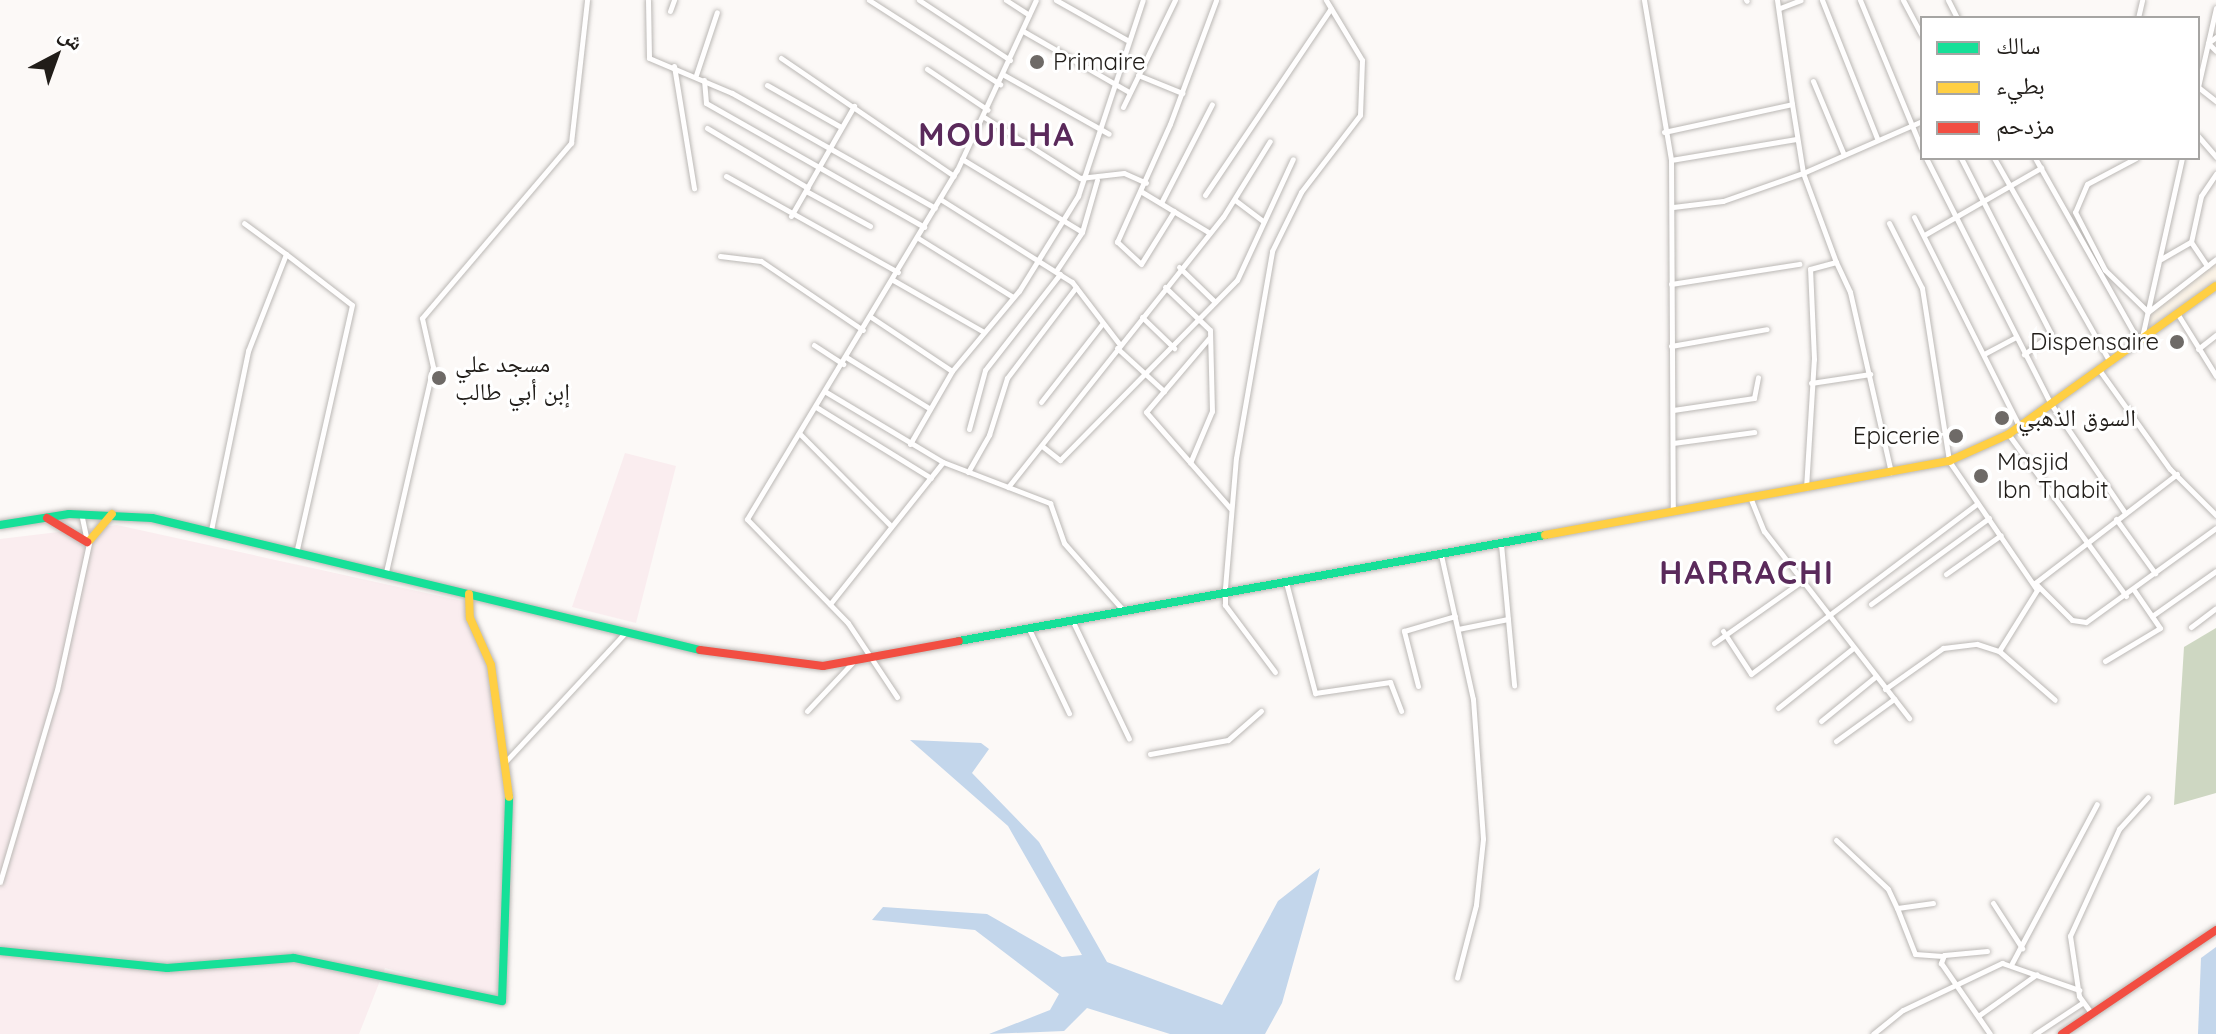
<!DOCTYPE html>
<meta charset="utf-8">
<style>
body{margin:0}
#map{position:relative;width:2216px;height:1034px;overflow:hidden;background:#fcf9f7;font-family:Quicksand,"Noto Naskh Arabic",sans-serif}
div>[style]{position:absolute}
[style*='--x']{left:calc(var(--x)*1px);top:calc(var(--y)*1px);width:calc(var(--w)*1px);rotate:calc(var(--a)*1deg)}
.commercial>*{inset:0;background:#fbf3e7}
.industrial>*{inset:0;background:#faedef}
.forest>*{inset:0;background:#ced7c2}
.water>*{inset:0;background:#c3d6eb}
.roads{filter:drop-shadow(0 0 2px #bbb8b5) drop-shadow(0 0 2px #bbb8b5)}
.street>*{height:5px;margin:-2.5px;padding:0 2.5px;transform-origin:2.5px;border-radius:2.5px;background:#fffefe}
.fast>*{height:8px;margin:-4px;padding:0 4px;transform-origin:4px;border-radius:4px;background:#16e098}
.slow>*{height:8px;margin:-4px;padding:0 4px;transform-origin:4px;border-radius:4px;background:#ffcf43}
.jam>*{height:8px;margin:-4px;padding:0 4px;transform-origin:4px;border-radius:4px;background:#f24e42}
.dots>*{width:22px;height:22px;translate:-50% -50%;box-sizing:border-box;border:4px solid #fff;border-radius:50%}
span{translate:-50% -50%;white-space:nowrap;text-align:center;line-height:1.15;-webkit-text-stroke:6px #fff;paint-order:stroke}
.poi-label{font-size:24px;color:#211d19}
.left{translate:0 -50%;text-align:left}
.right{translate:-100% -50%;text-align:right}
.district-label{font-size:32px;color:#5a2a5b;font-weight:700;letter-spacing:2px}
.legend{position:absolute;left:1920px;top:16px;width:280px;height:144px;box-sizing:border-box;background:#fff;border:2px solid #a6a5a3;margin:0;padding:10px 14px;list-style:none;font-size:24px;color:#211d19}
.legend li{display:flex;align-items:center;gap:16px;height:40px}
.legend b{width:40px;border:2px solid #a6a5a3}
.north{position:absolute;left:16px;top:16px;width:80px;height:80px;-webkit-text-stroke:6px #fff;paint-order:stroke;rotate:41deg;font-size:22px;font-weight:700;line-height:32px;text-align:center;color:#211d19}
.north::after{content:'';display:block;margin:auto;width:28px;height:36px;background:#211d19;clip-path:polygon(50% 0,100% 100%,50% 72%,0 100%)}
</style>
<div id="map">
<div class="commercial">
<div style="clip-path:polygon(2216px 259px,2216px 281px,2144px 332px,2148px 312px)"></div>
</div>
<div class="industrial">
<div style="clip-path:polygon(625px 453px,676px 466px,636px 623px,572px 607px)"></div>
<div style="clip-path:polygon(117px 525px,467px 602px,485px 654px,508px 815px,502px 988px,495px 996px,385px 968px,359px 1034px,0 1034px,0 539px)"></div>
</div>
<div class="forest">
<div style="clip-path:polygon(2216px 628px,2216px 793px,2174px 805px,2184px 647px)"></div>
</div>
<div class="water">
<div style="clip-path:polygon(910px 740px,981px 743px,989px 749px,972px 773px,1039px 842px,1107px 962px,1222px 1005px,1278px 901px,1320px 868px,1282px 1003px,1265px 1034px,1170px 1034px,1087px 1008px,1064px 1031px,989px 1034px,1050px 1010px,1059px 994px,975px 930px,872px 920px,883px 907px,987px 914px,1062px 957px,1082px 955px,1008px 826px)"></div>
<div style="clip-path:polygon(2216px 947px,2216px 1034px,2198px 1034px,2201px 958px)"></div>
</div>
<div class="roads">
<div class="street">
<div style="--x:648;--y:0;--w:58;--a:89"></div>
<div style="--x:649;--y:58;--w:90;--a:22.9"></div>
<div style="--x:732;--y:93;--w:233;--a:29.5"></div>
<div style="--x:869;--y:0;--w:156;--a:32.7"></div>
<div style="--x:919;--y:0;--w:109;--a:33.4"></div>
<div style="--x:1006;--y:0;--w:27;--a:33"></div>
<div style="--x:1056;--y:0;--w:81;--a:29.4"></div>
<div style="--x:1644;--y:0;--w:162;--a:80.4"></div>
<div style="--x:1671;--y:160;--w:352;--a:89.7"></div>
<div style="--x:1746;--y:0;--w:1;--a:45"></div>
<div style="--x:1777;--y:0;--w:105;--a:81.8"></div>
<div style="--x:1822;--y:0;--w:149;--a:68.3"></div>
<div style="--x:1860;--y:0;--w:162;--a:67.5"></div>
<div style="--x:1903;--y:0;--w:40;--a:62"></div>
<div style="--x:1948;--y:0;--w:20;--a:63"></div>
<div style="--x:1780;--y:8;--w:22;--a:-21"></div>
<div style="--x:670;--y:11;--w:12;--a:-70"></div>
<div style="--x:2138;--y:18;--w:18;--a:-77"></div>
<div style="--x:1023;--y:31;--w:122;--a:29.9"></div>
<div style="--x:2216;--y:37;--w:10;--a:143"></div>
<div style="--x:2208;--y:43;--w:11;--a:45"></div>
<div style="--x:781;--y:58;--w:209;--a:34.3"></div>
<div style="--x:674;--y:66;--w:124;--a:80.7"></div>
<div style="--x:927;--y:69;--w:73;--a:33.9"></div>
<div style="--x:696;--y:75;--w:66;--a:-71.6"></div>
<div style="--x:1004;--y:75;--w:120;--a:29.3"></div>
<div style="--x:1138;--y:75;--w:48;--a:22.2"></div>
<div style="--x:704;--y:80;--w:23;--a:85"></div>
<div style="--x:706;--y:103;--w:251;--a:29.6"></div>
<div style="--x:1813;--y:81;--w:80;--a:67.3"></div>
<div style="--x:767;--y:85;--w:85;--a:29.6"></div>
<div style="--x:2198;--y:87;--w:81;--a:-77.2"></div>
<div style="--x:2198;--y:87;--w:23;--a:38"></div>
<div style="--x:1123;--y:107;--w:119;--a:-64.1"></div>
<div style="--x:984;--y:117;--w:114;--a:32.4"></div>
<div style="--x:1080;--y:178;--w:44;--a:-6.5"></div>
<div style="--x:1124;--y:173;--w:24;--a:24"></div>
<div style="--x:707;--y:128;--w:117;--a:30.7"></div>
<div style="--x:1664;--y:132;--w:131;--a:-12.3"></div>
<div style="--x:1792;--y:104;--w:70;--a:80.9"></div>
<div style="--x:1803;--y:173;--w:130;--a:-23.6"></div>
<div style="--x:2198;--y:136;--w:28;--a:49"></div>
<div style="--x:1926;--y:158;--w:276;--a:63.1"></div>
<div style="--x:2051;--y:404;--w:132;--a:55.8"></div>
<div style="--x:1961;--y:158;--w:198;--a:62.9"></div>
<div style="--x:2051;--y:334;--w:34;--a:143"></div>
<div style="--x:1994;--y:158;--w:235;--a:60.4"></div>
<div style="--x:2035;--y:158;--w:209;--a:60.5"></div>
<div style="--x:2136;--y:158;--w:55;--a:152"></div>
<div style="--x:2087;--y:184;--w:30;--a:113"></div>
<div style="--x:2075;--y:212;--w:65;--a:62.7"></div>
<div style="--x:2105;--y:270;--w:60;--a:44.3"></div>
<div style="--x:2148;--y:312;--w:86;--a:-37.9"></div>
<div style="--x:962;--y:159;--w:140;--a:31.3"></div>
<div style="--x:1082;--y:232;--w:47;--a:123.7"></div>
<div style="--x:1671;--y:160;--w:127;--a:-9.5"></div>
<div style="--x:726;--y:176;--w:197;--a:29.2"></div>
<div style="--x:806;--y:191;--w:73;--a:28.7"></div>
<div style="--x:1142;--y:192;--w:79;--a:31.1"></div>
<div style="--x:1205;--y:195;--w:225;--a:-56"></div>
<div style="--x:940;--y:199;--w:156;--a:32.2"></div>
<div style="--x:1072;--y:282;--w:79;--a:52.7"></div>
<div style="--x:1235;--y:200;--w:34;--a:37"></div>
<div style="--x:1161;--y:203;--w:111;--a:-62.7"></div>
<div style="--x:1673;--y:207;--w:50;--a:-6.8"></div>
<div style="--x:1723;--y:201;--w:85;--a:-19.3"></div>
<div style="--x:1803;--y:173;--w:95;--a:69.7"></div>
<div style="--x:1174;--y:211;--w:62;--a:121.9"></div>
<div style="--x:1141;--y:264;--w:33;--a:-137"></div>
<div style="--x:1117;--y:242;--w:129;--a:-65.8"></div>
<div style="--x:1170;--y:124;--w:132;--a:-69.6"></div>
<div style="--x:791;--y:216;--w:127;--a:-60.2"></div>
<div style="--x:1914;--y:217;--w:234;--a:63.3"></div>
<div style="--x:1889;--y:223;--w:73;--a:63.1"></div>
<div style="--x:1922;--y:288;--w:175;--a:81.1"></div>
<div style="--x:1949;--y:461;--w:156;--a:55.7"></div>
<div style="--x:2037;--y:590;--w:72;--a:121.9"></div>
<div style="--x:1082;--y:232;--w:54;--a:-73.9"></div>
<div style="--x:1926;--y:234;--w:133;--a:-29.9"></div>
<div style="--x:918;--y:238;--w:112;--a:31.8"></div>
<div style="--x:2191;--y:242;--w:29;--a:56"></div>
<div style="--x:286;--y:254;--w:83;--a:37.7"></div>
<div style="--x:352;--y:305;--w:251;--a:102.7"></div>
<div style="--x:720;--y:256;--w:41;--a:7"></div>
<div style="--x:761;--y:261;--w:123;--a:34.1"></div>
<div style="--x:2161;--y:259;--w:34;--a:-30"></div>
<div style="--x:2191;--y:242;--w:47;--a:-77.7"></div>
<div style="--x:2201;--y:196;--w:27;--a:-56"></div>
<div style="--x:1179;--y:267;--w:49;--a:44.2"></div>
<div style="--x:893;--y:280;--w:103;--a:29.8"></div>
<div style="--x:1671;--y:284;--w:130;--a:-8.9"></div>
<div style="--x:1165;--y:287;--w:62;--a:43.7"></div>
<div style="--x:1210;--y:330;--w:81;--a:88.6"></div>
<div style="--x:1212;--y:411;--w:56;--a:112.9"></div>
<div style="--x:2177;--y:313;--w:74;--a:58.2"></div>
<div style="--x:871;--y:317;--w:97;--a:33.7"></div>
<div style="--x:1142;--y:317;--w:45;--a:44.1"></div>
<div style="--x:2142;--y:337;--w:183;--a:-77.4"></div>
<div style="--x:1209;--y:338;--w:97;--a:130.4"></div>
<div style="--x:1146;--y:412;--w:128;--a:48.8"></div>
<div style="--x:814;--y:345;--w:35;--a:33"></div>
<div style="--x:1671;--y:346;--w:97;--a:-10"></div>
<div style="--x:1117;--y:348;--w:64;--a:42.5"></div>
<div style="--x:2198;--y:349;--w:23;--a:-38"></div>
<div style="--x:1984;--y:354;--w:36;--a:-28"></div>
<div style="--x:846;--y:357;--w:97;--a:31.6"></div>
<div style="--x:2100;--y:371;--w:120;--a:54.5"></div>
<div style="--x:2170;--y:469;--w:65;--a:45"></div>
<div style="--x:1811;--y:383;--w:60;--a:-8.7"></div>
<div style="--x:826;--y:392;--w:136;--a:30.9"></div>
<div style="--x:943;--y:462;--w:115;--a:21"></div>
<div style="--x:1050;--y:503;--w:42;--a:70.7"></div>
<div style="--x:1064;--y:543;--w:89;--a:48.6"></div>
<div style="--x:1041;--y:402;--w:99;--a:-52"></div>
<div style="--x:816;--y:407;--w:135;--a:31.7"></div>
<div style="--x:1673;--y:410;--w:82;--a:-8.4"></div>
<div style="--x:1754;--y:398;--w:21;--a:-79"></div>
<div style="--x:969;--y:429;--w:61;--a:-74.8"></div>
<div style="--x:985;--y:370;--w:122;--a:-52"></div>
<div style="--x:800;--y:434;--w:127;--a:45.3"></div>
<div style="--x:2009;--y:435;--w:199;--a:54"></div>
<div style="--x:1673;--y:443;--w:82;--a:-7.7"></div>
<div style="--x:910;--y:444;--w:84;--a:-60.1"></div>
<div style="--x:952;--y:371;--w:104;--a:-50.1"></div>
<div style="--x:1019;--y:291;--w:112;--a:-58.2"></div>
<div style="--x:1078;--y:196;--w:206;--a:-71.7"></div>
<div style="--x:1042;--y:446;--w:23;--a:38"></div>
<div style="--x:1060;--y:460;--w:252;--a:-45.5"></div>
<div style="--x:1237;--y:280;--w:133;--a:-65.2"></div>
<div style="--x:968;--y:472;--w:43;--a:-60.4"></div>
<div style="--x:989;--y:435;--w:60;--a:-72.5"></div>
<div style="--x:1007;--y:378;--w:114;--a:-52.8"></div>
<div style="--x:2177;--y:474;--w:179;--a:142.5"></div>
<div style="--x:2035;--y:583;--w:52;--a:45"></div>
<div style="--x:2072;--y:620;--w:14;--a:8"></div>
<div style="--x:2086;--y:622;--w:160;--a:-35.9"></div>
<div style="--x:1008;--y:487;--w:345;--a:-51.5"></div>
<div style="--x:1223;--y:217;--w:89;--a:-58.3"></div>
<div style="--x:1806;--y:488;--w:129;--a:-86.5"></div>
<div style="--x:1814;--y:359;--w:90;--a:-92.5"></div>
<div style="--x:1810;--y:269;--w:27;--a:-15"></div>
<div style="--x:1836;--y:262;--w:33;--a:65"></div>
<div style="--x:1850;--y:292;--w:185;--a:77.2"></div>
<div style="--x:1750;--y:497;--w:37;--a:68"></div>
<div style="--x:1764;--y:531;--w:237;--a:52.2"></div>
<div style="--x:81;--y:513;--w:30;--a:78"></div>
<div style="--x:2116;--y:519;--w:67;--a:54.2"></div>
<div style="--x:211;--y:530;--w:183;--a:-78.3"></div>
<div style="--x:248;--y:351;--w:104;--a:-68.6"></div>
<div style="--x:286;--y:254;--w:52;--a:-143.6"></div>
<div style="--x:1501;--y:544;--w:142;--a:84.7"></div>
<div style="--x:1441;--y:555;--w:148;--a:77.5"></div>
<div style="--x:1473;--y:699;--w:140;--a:85.9"></div>
<div style="--x:1483;--y:839;--w:66;--a:96.1"></div>
<div style="--x:1476;--y:905;--w:75;--a:104.6"></div>
<div style="--x:386;--y:572;--w:210;--a:-77.1"></div>
<div style="--x:433;--y:367;--w:50;--a:-102.7"></div>
<div style="--x:422;--y:318;--w:230;--a:-49.6"></div>
<div style="--x:571;--y:143;--w:144;--a:-83.6"></div>
<div style="--x:1946;--y:574;--w:67;--a:-35.3"></div>
<div style="--x:1287;--y:586;--w:111;--a:75.3"></div>
<div style="--x:1315;--y:693;--w:76;--a:-8.3"></div>
<div style="--x:1390;--y:682;--w:31;--a:69"></div>
<div style="--x:830;--y:604;--w:181;--a:-51.5"></div>
<div style="--x:1871;--y:604;--w:146;--a:-36.1"></div>
<div style="--x:2152;--y:616;--w:78;--a:-35.1"></div>
<div style="--x:1074;--y:624;--w:127;--a:64.4"></div>
<div style="--x:2191;--y:627;--w:31;--a:-37"></div>
<div style="--x:1458;--y:629;--w:51;--a:-11.3"></div>
<div style="--x:1030;--y:631;--w:91;--a:64.6"></div>
<div style="--x:1723;--y:631;--w:51;--a:56.9"></div>
<div style="--x:1751;--y:674;--w:283;--a:-37"></div>
<div style="--x:1714;--y:643;--w:108;--a:-35.2"></div>
<div style="--x:2105;--y:661;--w:64;--a:-31"></div>
<div style="--x:2160;--y:628;--w:46;--a:-124.4"></div>
<div style="--x:1275;--y:672;--w:84;--a:-126.7"></div>
<div style="--x:1225;--y:605;--w:17;--a:-90"></div>
<div style="--x:1225;--y:588;--w:130;--a:-85.2"></div>
<div style="--x:1236;--y:458;--w:210;--a:-80.1"></div>
<div style="--x:1272;--y:251;--w:66;--a:-63.8"></div>
<div style="--x:1301;--y:192;--w:97;--a:-52.5"></div>
<div style="--x:1360;--y:115;--w:55;--a:-87.9"></div>
<div style="--x:1362;--y:60;--w:70;--a:-121"></div>
<div style="--x:1418;--y:686;--w:57;--a:-104.3"></div>
<div style="--x:1404;--y:631;--w:53;--a:-16.4"></div>
<div style="--x:1885;--y:689;--w:71;--a:-35.3"></div>
<div style="--x:1943;--y:648;--w:34;--a:-7"></div>
<div style="--x:1977;--y:644;--w:23;--a:18"></div>
<div style="--x:1999;--y:651;--w:74;--a:41.2"></div>
<div style="--x:897;--y:697;--w:89;--a:-123.5"></div>
<div style="--x:848;--y:623;--w:145;--a:-134.2"></div>
<div style="--x:747;--y:519;--w:407;--a:-59"></div>
<div style="--x:957;--y:170;--w:187;--a:-65.1"></div>
<div style="--x:1778;--y:708;--w:95;--a:-38.6"></div>
<div style="--x:807;--y:711;--w:67;--a:-46.8"></div>
<div style="--x:1821;--y:721;--w:70;--a:-39.2"></div>
<div style="--x:1836;--y:741;--w:72;--a:-35.9"></div>
<div style="--x:1150;--y:754;--w:79;--a:-10.2"></div>
<div style="--x:1228;--y:740;--w:44;--a:-41.3"></div>
<div style="--x:505;--y:762;--w:178;--a:-47.1"></div>
<div style="--x:1836;--y:840;--w:71;--a:43.3"></div>
<div style="--x:1888;--y:889;--w:21;--a:65"></div>
<div style="--x:0;--y:882;--w:200;--a:-73.5"></div>
<div style="--x:57;--y:690;--w:150;--a:-77.7"></div>
<div style="--x:1933;--y:903;--w:36;--a:172"></div>
<div style="--x:1897;--y:908;--w:49;--a:68.6"></div>
<div style="--x:1915;--y:954;--w:28;--a:4"></div>
<div style="--x:1993;--y:903;--w:54;--a:57.2"></div>
<div style="--x:1987;--y:951;--w:43;--a:174.7"></div>
<div style="--x:1944;--y:955;--w:9;--a:111"></div>
<div style="--x:1941;--y:963;--w:86;--a:55.4"></div>
<div style="--x:2012;--y:963;--w:180;--a:-61.9"></div>
<div style="--x:2092;--y:1014;--w:22;--a:-126"></div>
<div style="--x:2079;--y:996;--w:61;--a:-98.5"></div>
<div style="--x:2070;--y:936;--w:118;--a:-65.4"></div>
<div style="--x:2119;--y:829;--w:43;--a:-47.8"></div>
<div style="--x:1978;--y:1016;--w:72;--a:-35.4"></div>
<div style="--x:1873;--y:1034;--w:38;--a:-39"></div>
<div style="--x:1903;--y:1010;--w:110;--a:-25.4"></div>
<div style="--x:2002;--y:963;--w:82;--a:19.3"></div>
<div style="--x:2035;--y:1034;--w:56;--a:-33.4"></div>
</div>
<div class="fast">
<div style="--x:0;--y:525;--w:70;--a:-9.1"></div>
<div style="--x:69;--y:514;--w:83;--a:2.8"></div>
<div style="--x:152;--y:518;--w:564;--a:13.54"></div>
<div style="--x:959;--y:641;--w:596;--a:-10.25"></div>
<div style="--x:0;--y:951;--w:168;--a:5.8"></div>
<div style="--x:167;--y:968;--w:127;--a:-4.5"></div>
<div style="--x:294;--y:958;--w:212;--a:11.7"></div>
<div style="--x:502;--y:1001;--w:204;--a:-88"></div>
</div>
<div class="slow">
<div style="--x:1545;--y:535;--w:411;--a:-10.4"></div>
<div style="--x:1949;--y:461;--w:66;--a:-24.2"></div>
<div style="--x:2009;--y:434;--w:254;--a:-35.6"></div>
<div style="--x:90;--y:540;--w:34;--a:-50"></div>
<div style="--x:469;--y:594;--w:24;--a:88"></div>
<div style="--x:470;--y:618;--w:51;--a:65.9"></div>
<div style="--x:491;--y:665;--w:133;--a:82.2"></div>
</div>
<div class="jam">
<div style="--x:47;--y:518;--w:47;--a:31"></div>
<div style="--x:700;--y:650;--w:124;--a:7.4"></div>
<div style="--x:823;--y:666;--w:138;--a:-10.4"></div>
<div style="--x:2062;--y:1034;--w:186;--a:-34"></div>
</div>
</div>
<div class="dots">
<div style="left:1037px;top:62px;background:#6e6a67"></div>
<div style="left:2177px;top:342px;background:#6e6a67"></div>
<div style="left:439px;top:378px;background:#6e6a67"></div>
<div style="left:2002px;top:418px;background:#6e6a67"></div>
<div style="left:1956px;top:436px;background:#6e6a67"></div>
<div style="left:1981px;top:476px;background:#6e6a67"></div>
</div>
<div class="poi-label">
<span class="left" style="left:1053px;top:62px">Primaire</span>
<span class="right" style="left:2159px;top:342px">Dispensaire</span>
<span class="left" style="left:455px;top:378px">مسجد علي<br>إبن أبي طالب</span>
<span class="left" style="left:2018px;top:418px">السوق الذهبي</span>
<span class="right" style="left:1940px;top:436px">Epicerie</span>
<span class="left" style="left:1997px;top:476px">Masjid<br>Ibn Thabit</span>
</div>
<div class="district-label">
<span style="left:997px;top:134px">MOUILHA</span>
<span style="left:1747px;top:572px">HARRACHI</span>
</div>
<ul class="legend">
<li><b style="height:10px;background:#16e098"></b>سالك</li>
<li><b style="height:10px;background:#ffcf43"></b>بطيء</li>
<li><b style="height:10px;background:#f24e42"></b>مزدحم</li>
</ul>
<div class="north">ش</div>
</div>
